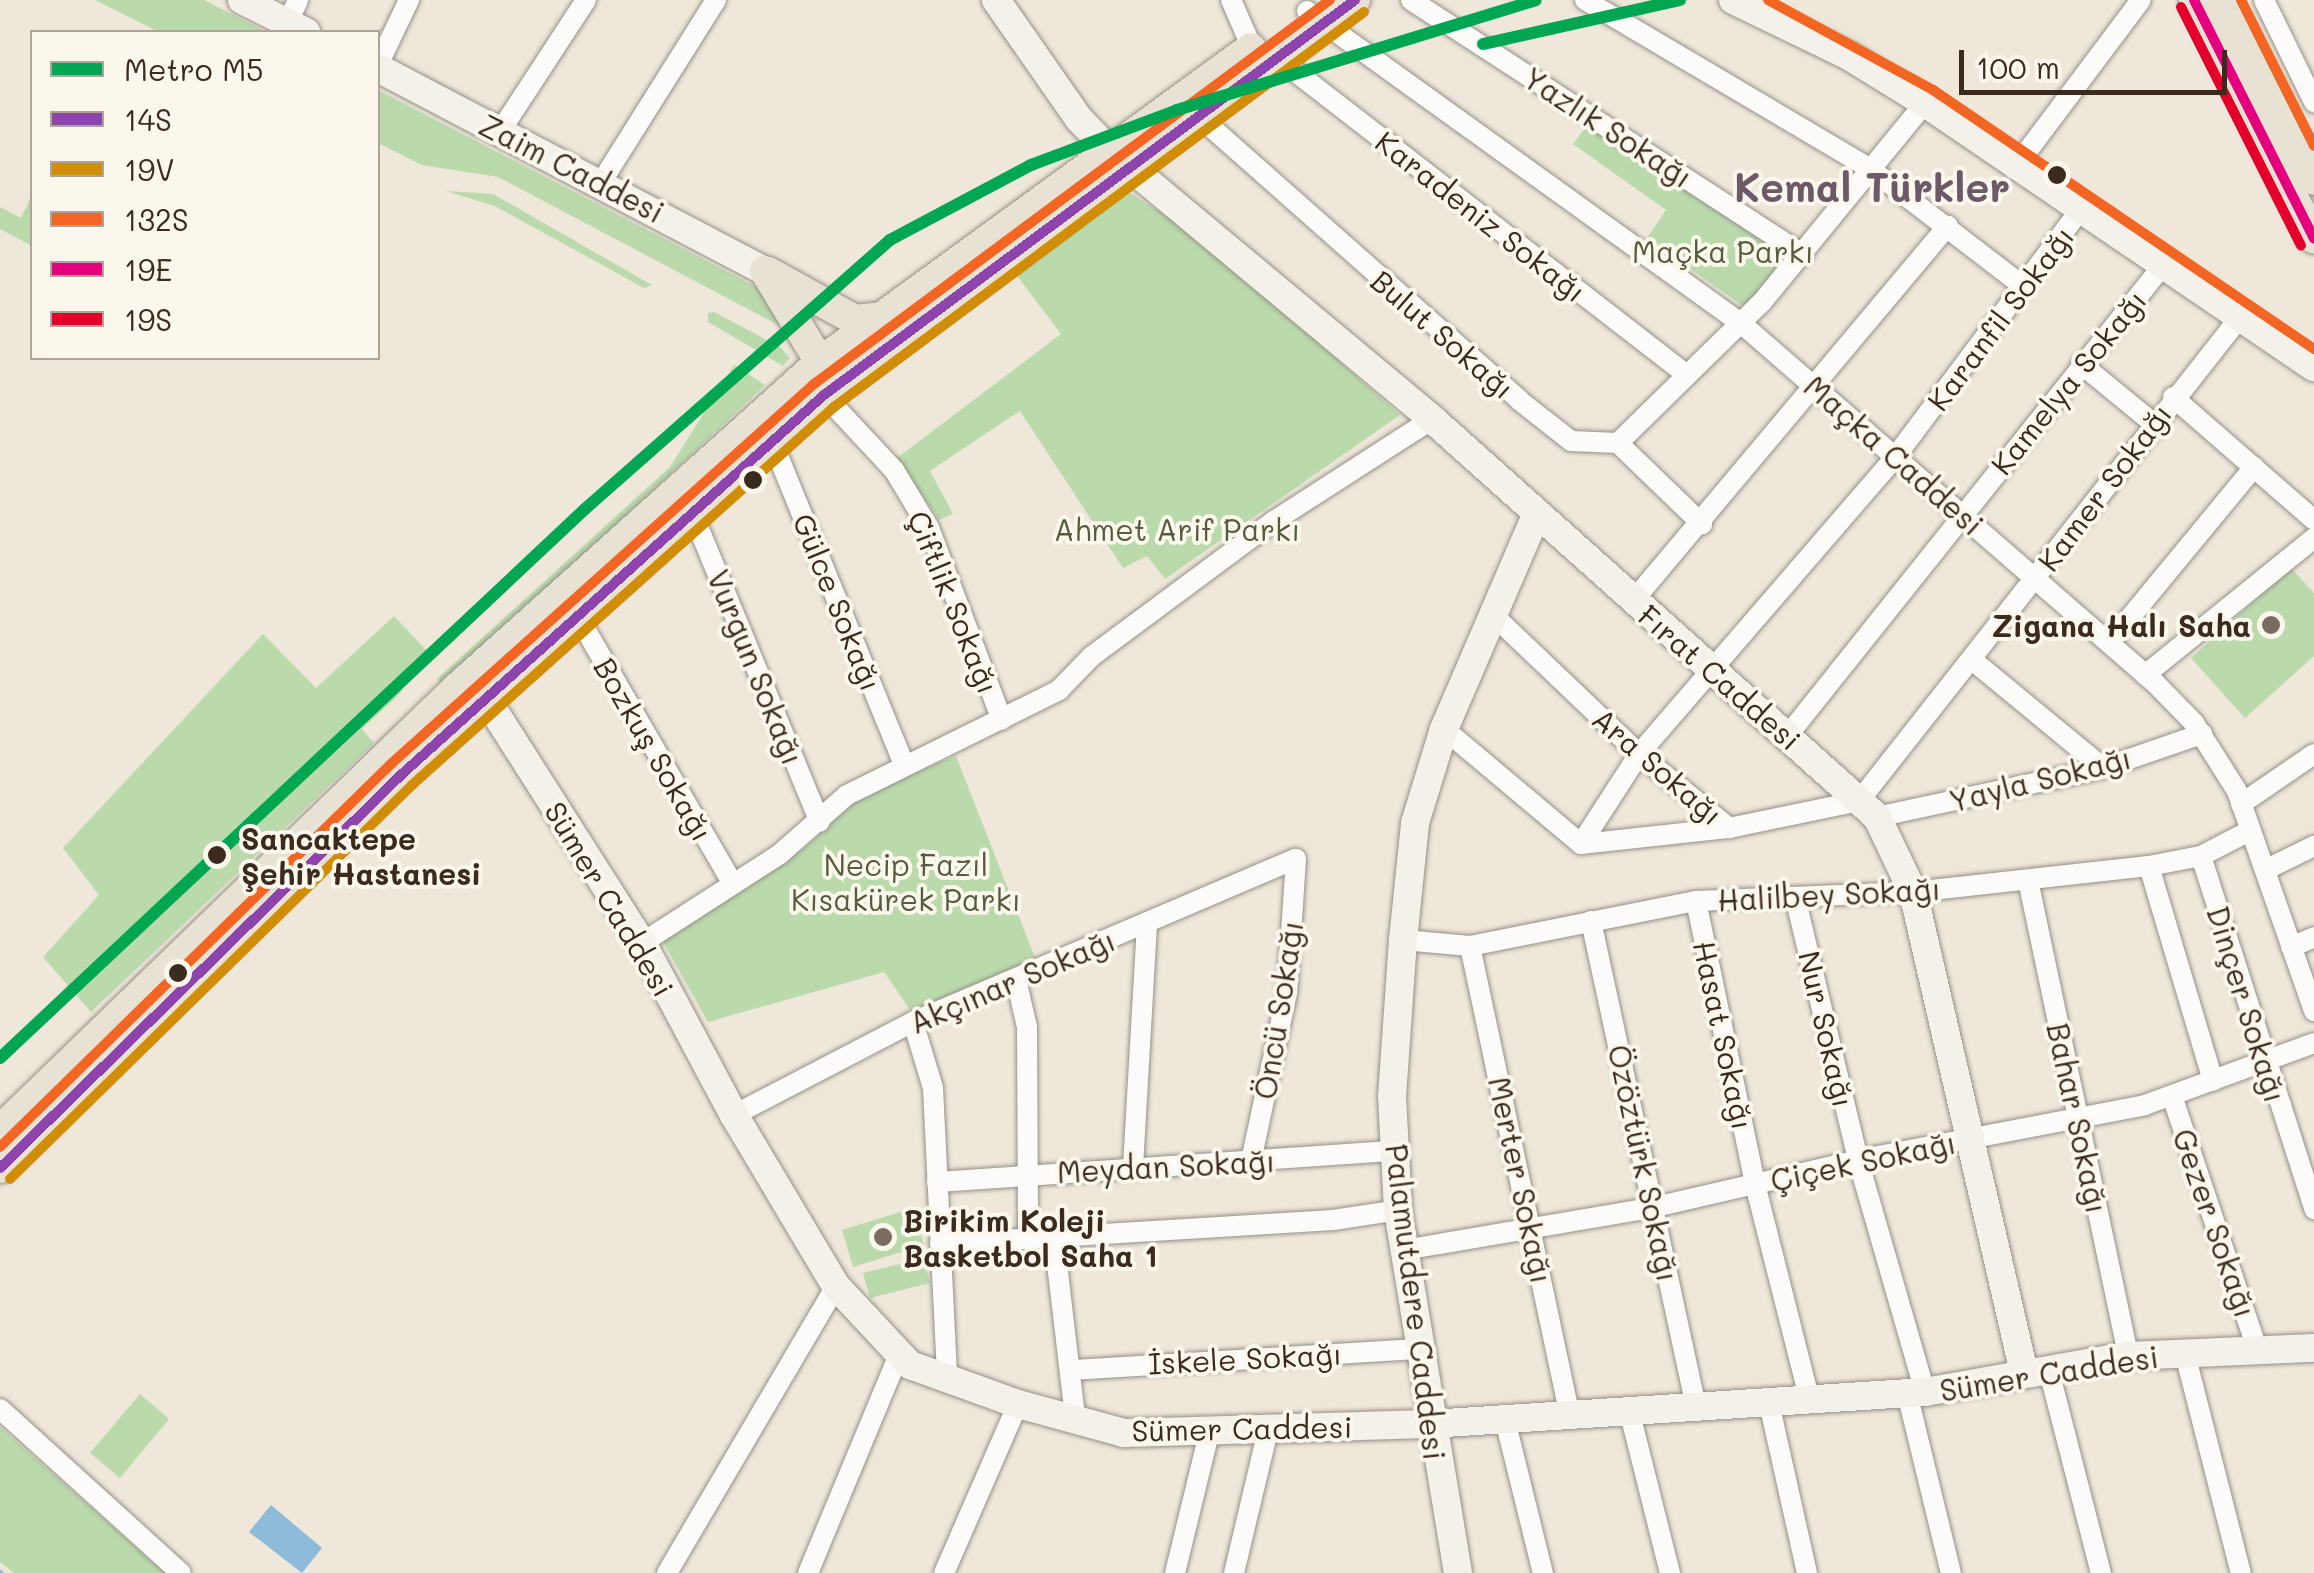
<!DOCTYPE html>
<meta charset="utf-8">
<style>
body{margin:0}
#map{position:relative;width:2314px;height:1573px;overflow:hidden;background:#eee7da;font-family:Mali,sans-serif}
div>[style]{position:absolute}
[style*='--x']{left:calc(var(--x)*1px);top:calc(var(--y)*1px);width:calc(var(--w)*1px);rotate:calc(var(--a)*1deg)}
.green>*{inset:0;background:#badaac}
.water>*{inset:0;background:#8ebbda}
.stream>*{height:5px;margin:-2.5px;padding:0 2.5px;transform-origin:2.5px;border-radius:2.5px;background:#8ebbda}
.roads{filter:drop-shadow(0 0 2px #959087) drop-shadow(0 0 2px #959087)}
.street>*{height:20px;margin:-10px;padding:0 10px;transform-origin:10px;border-radius:10px;background:#fcfbf9}
.secondary>*{height:28px;margin:-14px;padding:0 14px;transform-origin:14px;border-radius:14px;background:#f4f1eb}
.primary>*{height:30px;margin:-15px;padding:0 15px;transform-origin:15px;border-radius:15px;background:#e8e2d5}
.bus-1>*{height:10px;margin:-5px;padding:0 5px;transform-origin:5px;border-radius:5px;background:#8e44ad}
.bus-2>*{height:10px;margin:-5px;padding:0 5px;transform-origin:5px;border-radius:5px;background:#d18d06}
.bus-3>*{height:10px;margin:-5px;padding:0 5px;transform-origin:5px;border-radius:5px;background:#f26522}
.bus-4>*{height:10px;margin:-5px;padding:0 5px;transform-origin:5px;border-radius:5px;background:#e5007d}
.bus-5>*{height:10px;margin:-5px;padding:0 5px;transform-origin:5px;border-radius:5px;background:#e4002b}
.metro-1>*{height:12px;margin:-6px;padding:0 6px;transform-origin:6px;border-radius:6px;background:#00a651}
.dots>*{width:28px;height:28px;translate:-50% -50%;box-sizing:border-box;border:5px solid #fbf7ec;border-radius:50%}
span{translate:-50% -50%;white-space:nowrap;text-align:center;line-height:1.15;-webkit-text-stroke:8px #fbf7ec;paint-order:stroke}
.street-label{font-size:30px;color:#3b2a1e}
.park-label{font-size:30px;color:#545c3d}
.poi-label{font-size:30px;color:#3b2a1e;font-weight:700}
.right{translate:-100% -50%;text-align:right}
.left{translate:0 -50%;text-align:left}
.stop-label{font-size:30px;color:#3b2a1e;font-weight:700}
.district-label{font-size:40px;color:#6c5a69;font-weight:700}
.legend{position:absolute;left:30px;top:30px;width:350px;height:330px;box-sizing:border-box;background:#fbf7ec;border:2px solid #aea59a;margin:0;padding:12px 18px;list-style:none;font-size:30px;color:#3b2a1e}
.legend li{display:flex;align-items:center;gap:20px;height:50px}
.legend b{width:50px;border:2px solid #aea59a}
.scale{position:absolute;left:1959px;top:50px;width:268px;height:45px;box-sizing:border-box;border:5px solid #3b2a1e;border-top:0;padding-left:12px;font-size:30px;line-height:35px;white-space:nowrap;color:#3b2a1e;-webkit-text-stroke:8px #fbf7ec;paint-order:stroke}
</style>
<div id="map">
<div class="green">
<div style="clip-path:polygon(95px 0,204px 0,267px 32px,159px 32px)"></div>
<div style="clip-path:polygon(378px 90px,751px 284px,767px 295px,782px 327px,498px 177px,422px 165px,378px 143px)"></div>
<div style="clip-path:polygon(1592px 119px,1787px 253px,1747px 309px,1647px 238px,1666px 210px,1573px 144px)"></div>
<div style="clip-path:polygon(1118px 185px,1200px 238px,1400px 415px,1165px 579px,1147px 556px,1123px 568px,1020px 411px,930px 471px,953px 514px,939px 520px,897px 458px,1061px 334px,1011px 268px)"></div>
<div style="clip-path:polygon(446px 191px,493px 194px,652px 285px,644px 288px,495px 206px)"></div>
<div style="clip-path:polygon(32px 195px,32px 246px,0 229px,0 207px,21px 218px)"></div>
<div style="clip-path:polygon(714px 312px,780px 347px,790px 358px,783px 366px,708px 322px,708px 313px)"></div>
<div style="clip-path:polygon(734px 365px,765px 385px,444px 687px,437px 679px,670px 467px)"></div>
<div style="clip-path:polygon(2291px 568px,2314px 593px,2314px 656px,2245px 718px,2191px 658px)"></div>
<div style="clip-path:polygon(394px 616px,427px 651px,399px 695px,362px 729px,374px 743px,91px 1012px,43px 957px,99px 895px,63px 848px,263px 634px,316px 688px)"></div>
<div style="clip-path:polygon(956px 756px,1041px 973px,918px 1021px,884px 972px,708px 1022px,662px 940px,803px 849px,865px 792px)"></div>
<div style="clip-path:polygon(913px 1208px,924px 1245px,853px 1267px,842px 1230px)"></div>
<div style="clip-path:polygon(924px 1258px,930px 1283px,870px 1298px,863px 1273px)"></div>
<div style="clip-path:polygon(140px 1394px,169px 1419px,120px 1478px,90px 1453px)"></div>
<div style="clip-path:polygon(0 1427px,165px 1573px,14px 1573px,0 1562px)"></div>
</div>
<div class="water">
<div style="clip-path:polygon(271px 1505px,322px 1548px,302px 1573px,249px 1532px)"></div>
</div>
<div class="stream">
<div style="--x:0;--y:1572;--w:1;--a:45"></div>
</div>
<div class="roads">
<div class="street">
<div style="--x:1231;--y:0;--w:52;--a:66.4"></div>
<div style="--x:1411;--y:0;--w:468;--a:33"></div>
<div style="--x:1585;--y:0;--w:330;--a:30.6"></div>
<div style="--x:1869;--y:168;--w:194;--a:37.5"></div>
<div style="--x:2264;--y:0;--w:114;--a:63.9"></div>
<div style="--x:1307;--y:11;--w:536;--a:35.74"></div>
<div style="--x:1742;--y:324;--w:547;--a:41"></div>
<div style="--x:2155;--y:683;--w:56;--a:45.7"></div>
<div style="--x:2194;--y:723;--w:80;--a:57.7"></div>
<div style="--x:2237;--y:791;--w:233;--a:70.7"></div>
<div style="--x:287;--y:23;--w:25;--a:-64"></div>
<div style="--x:1275;--y:56;--w:521;--a:37.75"></div>
<div style="--x:378;--y:65;--w:72;--a:-64.5"></div>
<div style="--x:1195;--y:113;--w:434;--a:41.5"></div>
<div style="--x:1520;--y:401;--w:65;--a:38.1"></div>
<div style="--x:1571;--y:441;--w:47;--a:2.4"></div>
<div style="--x:1618;--y:443;--w:117;--a:44"></div>
<div style="--x:501;--y:130;--w:155;--a:-56.8"></div>
<div style="--x:2014;--y:169;--w:211;--a:-53.1"></div>
<div style="--x:602;--y:181;--w:214;--a:-57.8"></div>
<div style="--x:2081;--y:364;--w:93;--a:39.3"></div>
<div style="--x:824;--y:395;--w:103;--a:47"></div>
<div style="--x:894;--y:470;--w:68;--a:58.9"></div>
<div style="--x:929;--y:528;--w:205;--a:69.2"></div>
<div style="--x:2173;--y:397;--w:187;--a:41.1"></div>
<div style="--x:772;--y:441;--w:349;--a:67.8"></div>
<div style="--x:1618;--y:443;--w:202;--a:-44.4"></div>
<div style="--x:1762;--y:302;--w:257;--a:-50.7"></div>
<div style="--x:692;--y:512;--w:335;--a:67.6"></div>
<div style="--x:1633;--y:601;--w:490;--a:-50"></div>
<div style="--x:1492;--y:614;--w:203;--a:43.6"></div>
<div style="--x:1639;--y:754;--w:117;--a:39.4"></div>
<div style="--x:1729;--y:828;--w:133;--a:-11.7"></div>
<div style="--x:1859;--y:801;--w:617;--a:-51.78"></div>
<div style="--x:577;--y:615;--w:309;--a:59.9"></div>
<div style="--x:2109;--y:643;--w:228;--a:-50.5"></div>
<div style="--x:1971;--y:659;--w:171;--a:39.5"></div>
<div style="--x:2145;--y:675;--w:218;--a:-39"></div>
<div style="--x:1444;--y:729;--w:179;--a:40"></div>
<div style="--x:1788;--y:735;--w:603;--a:-51.4"></div>
<div style="--x:2241;--y:804;--w:88;--a:-34.4"></div>
<div style="--x:1877;--y:817;--w:231;--a:-12.2"></div>
<div style="--x:2103;--y:768;--w:105;--a:-19"></div>
<div style="--x:1581;--y:844;--w:107;--a:-57.2"></div>
<div style="--x:1639;--y:754;--w:394;--a:-49.2"></div>
<div style="--x:1896;--y:456;--w:306;--a:-53.2"></div>
<div style="--x:1581;--y:844;--w:149;--a:-6.2"></div>
<div style="--x:2201;--y:856;--w:371;--a:72.2"></div>
<div style="--x:2149;--y:866;--w:224;--a:73.4"></div>
<div style="--x:2265;--y:870;--w:55;--a:-26.1"></div>
<div style="--x:2028;--y:880;--w:486;--a:78.1"></div>
<div style="--x:1795;--y:897;--w:270;--a:76.5"></div>
<div style="--x:1858;--y:1160;--w:241;--a:73.9"></div>
<div style="--x:1696;--y:901;--w:289;--a:78.2"></div>
<div style="--x:1755;--y:1184;--w:224;--a:75.8"></div>
<div style="--x:1591;--y:921;--w:494;--a:77.8"></div>
<div style="--x:1403;--y:940;--w:67;--a:5.1"></div>
<div style="--x:1470;--y:946;--w:230;--a:-11.3"></div>
<div style="--x:1696;--y:901;--w:217;--a:-2.4"></div>
<div style="--x:1913;--y:892;--w:237;--a:-6.3"></div>
<div style="--x:2149;--y:866;--w:53;--a:-10.9"></div>
<div style="--x:2201;--y:856;--w:56;--a:-27.5"></div>
<div style="--x:642;--y:943;--w:164;--a:-32.8"></div>
<div style="--x:780;--y:854;--w:89;--a:-41.4"></div>
<div style="--x:847;--y:795;--w:237;--a:-26.3"></div>
<div style="--x:1059;--y:690;--w:47;--a:-45.9"></div>
<div style="--x:1092;--y:656;--w:227;--a:-36.6"></div>
<div style="--x:1274;--y:521;--w:188;--a:-32.8"></div>
<div style="--x:1470;--y:946;--w:480;--a:78"></div>
<div style="--x:2291;--y:947;--w:25;--a:-23"></div>
<div style="--x:1016;--y:979;--w:49;--a:77.1"></div>
<div style="--x:1027;--y:1027;--w:213;--a:89.7"></div>
<div style="--x:913;--y:1022;--w:69;--a:73.1"></div>
<div style="--x:933;--y:1088;--w:289;--a:87.2"></div>
<div style="--x:2172;--y:1096;--w:269;--a:71.4"></div>
<div style="--x:734;--y:1115;--w:202;--a:-27.5"></div>
<div style="--x:913;--y:1022;--w:416;--a:-23.1"></div>
<div style="--x:1296;--y:859;--w:134;--a:93.8"></div>
<div style="--x:1287;--y:993;--w:172;--a:102.1"></div>
<div style="--x:1133;--y:1167;--w:245;--a:-86.7"></div>
<div style="--x:937;--y:1182;--w:459;--a:-3.9"></div>
<div style="--x:1054;--y:1238;--w:181;--a:83.3"></div>
<div style="--x:940;--y:1244;--w:394;--a:-3.5"></div>
<div style="--x:1333;--y:1220;--w:66;--a:-8.7"></div>
<div style="--x:1404;--y:1250;--w:255;--a:-9.7"></div>
<div style="--x:1655;--y:1207;--w:208;--a:-13"></div>
<div style="--x:1858;--y:1160;--w:292;--a:-10.8"></div>
<div style="--x:2145;--y:1105;--w:180;--a:-20.1"></div>
<div style="--x:2185;--y:1354;--w:226;--a:75.7"></div>
<div style="--x:2048;--y:1367;--w:213;--a:75.6"></div>
<div style="--x:1072;--y:1370;--w:348;--a:-3.5"></div>
<div style="--x:1907;--y:1393;--w:185;--a:76.3"></div>
<div style="--x:1769;--y:1403;--w:174;--a:77.4"></div>
<div style="--x:0;--y:1409;--w:244;--a:42.2"></div>
<div style="--x:1629;--y:1410;--w:168;--a:75.9"></div>
<div style="--x:1505;--y:1420;--w:158;--a:76.1"></div>
<div style="--x:667;--y:1573;--w:333;--a:-59.5"></div>
<div style="--x:808;--y:1573;--w:234;--a:-67.4"></div>
<div style="--x:944;--y:1573;--w:184;--a:-66.4"></div>
<div style="--x:1175;--y:1573;--w:148;--a:-76.3"></div>
<div style="--x:1234;--y:1573;--w:151;--a:-76.6"></div>
</div>
<div class="secondary">
<div style="--x:242;--y:0;--w:72;--a:26.6"></div>
<div style="--x:996;--y:0;--w:145;--a:55.1"></div>
<div style="--x:1079;--y:119;--w:40;--a:46"></div>
<div style="--x:1107;--y:148;--w:423;--a:39.8"></div>
<div style="--x:1432;--y:419;--w:597;--a:41.81"></div>
<div style="--x:1877;--y:817;--w:83;--a:64.4"></div>
<div style="--x:1913;--y:892;--w:492;--a:77"></div>
<div style="--x:1733;--y:0;--w:129;--a:25.8"></div>
<div style="--x:1849;--y:56;--w:89;--a:31.7"></div>
<div style="--x:1925;--y:103;--w:470;--a:34.2"></div>
<div style="--x:378;--y:68;--w:437;--a:27.7"></div>
<div style="--x:485;--y:697;--w:292;--a:57.5"></div>
<div style="--x:642;--y:943;--w:195;--a:61.9"></div>
<div style="--x:734;--y:1115;--w:199;--a:59.2"></div>
<div style="--x:836;--y:1286;--w:108;--a:46.9"></div>
<div style="--x:910;--y:1365;--w:115;--a:19.9"></div>
<div style="--x:1018;--y:1404;--w:110;--a:15.3"></div>
<div style="--x:1124;--y:1433;--w:306;--a:-1.7"></div>
<div style="--x:1430;--y:1424;--w:496;--a:-3.7"></div>
<div style="--x:1925;--y:1392;--w:206;--a:-10.1"></div>
<div style="--x:2128;--y:1356;--w:186;--a:-2.5"></div>
<div style="--x:1458;--y:1573;--w:368;--a:-99.4"></div>
<div style="--x:1398;--y:1210;--w:113;--a:-93"></div>
<div style="--x:1392;--y:1097;--w:157;--a:-86"></div>
<div style="--x:1403;--y:940;--w:118;--a:-84.1"></div>
<div style="--x:1415;--y:823;--w:98;--a:-72.9"></div>
<div style="--x:1444;--y:729;--w:235;--a:-66.7"></div>
</div>
<div class="primary">
<div style="--x:2194;--y:0;--w:267;--a:63.3"></div>
<div style="--x:2224;--y:0;--w:201;--a:63.4"></div>
<div style="--x:765;--y:271;--w:106;--a:58.9"></div>
<div style="--x:820;--y:362;--w:20;--a:84"></div>
<div style="--x:768;--y:272;--w:99;--a:28.9"></div>
<div style="--x:855;--y:320;--w:29;--a:-6"></div>
<div style="--x:0;--y:1130;--w:637;--a:-44.05"></div>
<div style="--x:458;--y:687;--w:486;--a:-41.9"></div>
<div style="--x:820;--y:362;--w:533;--a:-36.07"></div>
<div style="--x:0;--y:1168;--w:563;--a:-44.42"></div>
<div style="--x:402;--y:774;--w:567;--a:-41.93"></div>
<div style="--x:824;--y:395;--w:662;--a:-36.64"></div>
</div>
</div>
<div class="bus-1">
<div style="--x:0;--y:1168;--w:563;--a:-44.42"></div>
<div style="--x:402;--y:774;--w:567;--a:-41.93"></div>
<div style="--x:824;--y:395;--w:662;--a:-36.64"></div>
</div>
<div class="bus-2">
<div style="--x:10;--y:1179;--w:563;--a:-44.42"></div>
<div style="--x:412;--y:785;--w:567;--a:-41.85"></div>
<div style="--x:834;--y:407;--w:661;--a:-36.7"></div>
</div>
<div class="bus-3">
<div style="--x:1768;--y:0;--w:188;--a:28.6"></div>
<div style="--x:1933;--y:90;--w:461;--a:34.2"></div>
<div style="--x:2241;--y:0;--w:163;--a:63.4"></div>
<div style="--x:0;--y:1147;--w:549;--a:-44.41"></div>
<div style="--x:392;--y:763;--w:567;--a:-41.93"></div>
<div style="--x:814;--y:384;--w:643;--a:-36.66"></div>
</div>
<div class="bus-4">
<div style="--x:2194;--y:0;--w:267;--a:63.3"></div>
</div>
<div class="bus-5">
<div style="--x:2181;--y:7;--w:267;--a:63.3"></div>
</div>
<div class="metro-1">
<div style="--x:1483;--y:44;--w:202;--a:-12.6"></div>
<div style="--x:0;--y:1058;--w:802;--a:-43.18"></div>
<div style="--x:585;--y:509;--w:407;--a:-41.4"></div>
<div style="--x:890;--y:240;--w:160;--a:-28"></div>
<div style="--x:1031;--y:165;--w:156;--a:-20.6"></div>
<div style="--x:1177;--y:110;--w:375;--a:-17"></div>
</div>
<div class="dots">
<div style="left:2057px;top:175px;background:#3b2a1e"></div>
<div style="left:753px;top:480px;background:#3b2a1e"></div>
<div style="left:2271px;top:625px;background:#7a6c60"></div>
<div style="left:217px;top:855px;background:#3b2a1e"></div>
<div style="left:178px;top:973px;background:#3b2a1e"></div>
<div style="left:883px;top:1237px;background:#7a6c60"></div>
</div>
<div class="street-label">
<span style="left:1608px;top:127px;rotate:33deg">Yazlık Sokağı</span>
<span style="left:572px;top:168px;rotate:27deg">Zaim Caddesi</span>
<span style="left:1481px;top:216px;rotate:38deg">Karadeniz Sokağı</span>
<span style="left:2000px;top:318px;rotate:-53deg">Karanfil Sokağı</span>
<span style="left:1443px;top:334px;rotate:41deg">Bulut Sokağı</span>
<span style="left:2068px;top:382px;rotate:-51deg">Kamelya Sokağı</span>
<span style="left:1894px;top:455px;rotate:41deg">Maçka Caddesi</span>
<span style="left:2104px;top:487px;rotate:-53deg">Kamer Sokağı</span>
<span style="left:838px;top:602px;rotate:68deg">Gülce Sokağı</span>
<span style="left:954px;top:602px;rotate:68deg">Çiftlik Sokağı</span>
<span style="left:756px;top:667px;rotate:68deg">Vurgun Sokağı</span>
<span style="left:1720px;top:677px;rotate:41deg">Fırat Caddesi</span>
<span style="left:654px;top:749px;rotate:60deg">Bozkuş Sokağı</span>
<span style="left:1658px;top:766px;rotate:41deg">Ara Sokağı</span>
<span style="left:2040px;top:779px;rotate:-14deg">Yayla Sokağı</span>
<span style="left:1829px;top:894px;rotate:-3deg">Halilbey Sokağı</span>
<span style="left:610px;top:899px;rotate:59deg">Sümer Caddesi</span>
<span style="left:1012px;top:981px;rotate:-23deg">Akçınar Sokağı</span>
<span style="left:2247px;top:1004px;rotate:73deg">Dinçer Sokağı</span>
<span style="left:1278px;top:1010px;rotate:-81deg">Öncü Sokağı</span>
<span style="left:1827px;top:1029px;rotate:77deg">Nur Sokağı</span>
<span style="left:1724px;top:1035px;rotate:78deg">Hasat Sokağı</span>
<span style="left:2078px;top:1118px;rotate:78deg">Bahar Sokağı</span>
<span style="left:1863px;top:1161px;rotate:-12deg">Çiçek Sokağı</span>
<span style="left:1644px;top:1163px;rotate:78deg">Özöztürk Sokağı</span>
<span style="left:1166px;top:1166px;rotate:-3deg">Meydan Sokağı</span>
<span style="left:1521px;top:1180px;rotate:78deg">Merter Sokağı</span>
<span style="left:2215px;top:1223px;rotate:71deg">Gezer Sokağı</span>
<span style="left:1416px;top:1302px;rotate:83deg">Palamutdere Caddesi</span>
<span style="left:1245px;top:1358px;rotate:-3deg">İskele Sokağı</span>
<span style="left:2049px;top:1373px;rotate:-9deg">Sümer Caddesi</span>
<span style="left:1242px;top:1428px;rotate:-1deg">Sümer Caddesi</span>
</div>
<div class="park-label">
<span style="left:1723px;top:251px">Maçka Parkı</span>
<span style="left:1177px;top:529px">Ahmet Arif Parkı</span>
<span style="left:906px;top:881px">Necip Fazıl<br>Kısakürek Parkı</span>
</div>
<div class="poi-label">
<span class="right" style="left:2251px;top:625px">Zigana Halı Saha</span>
<span class="left" style="left:903px;top:1237px">Birikim Koleji<br>Basketbol Saha 1</span>
</div>
<div class="stop-label">
<span class="left" style="left:241px;top:855px">Sancaktepe<br>Şehir Hastanesi</span>
</div>
<div class="district-label">
<span style="left:1872px;top:186px">Kemal Türkler</span>
</div>
<ul class="legend">
<li><b style="height:12px;background:#00a651"></b>Metro M5</li>
<li><b style="height:12px;background:#8e44ad"></b>14S</li>
<li><b style="height:12px;background:#d18d06"></b>19V</li>
<li><b style="height:12px;background:#f26522"></b>132S</li>
<li><b style="height:12px;background:#e5007d"></b>19E</li>
<li><b style="height:12px;background:#e4002b"></b>19S</li>
</ul>
<div class="scale">100 m</div>
</div>
